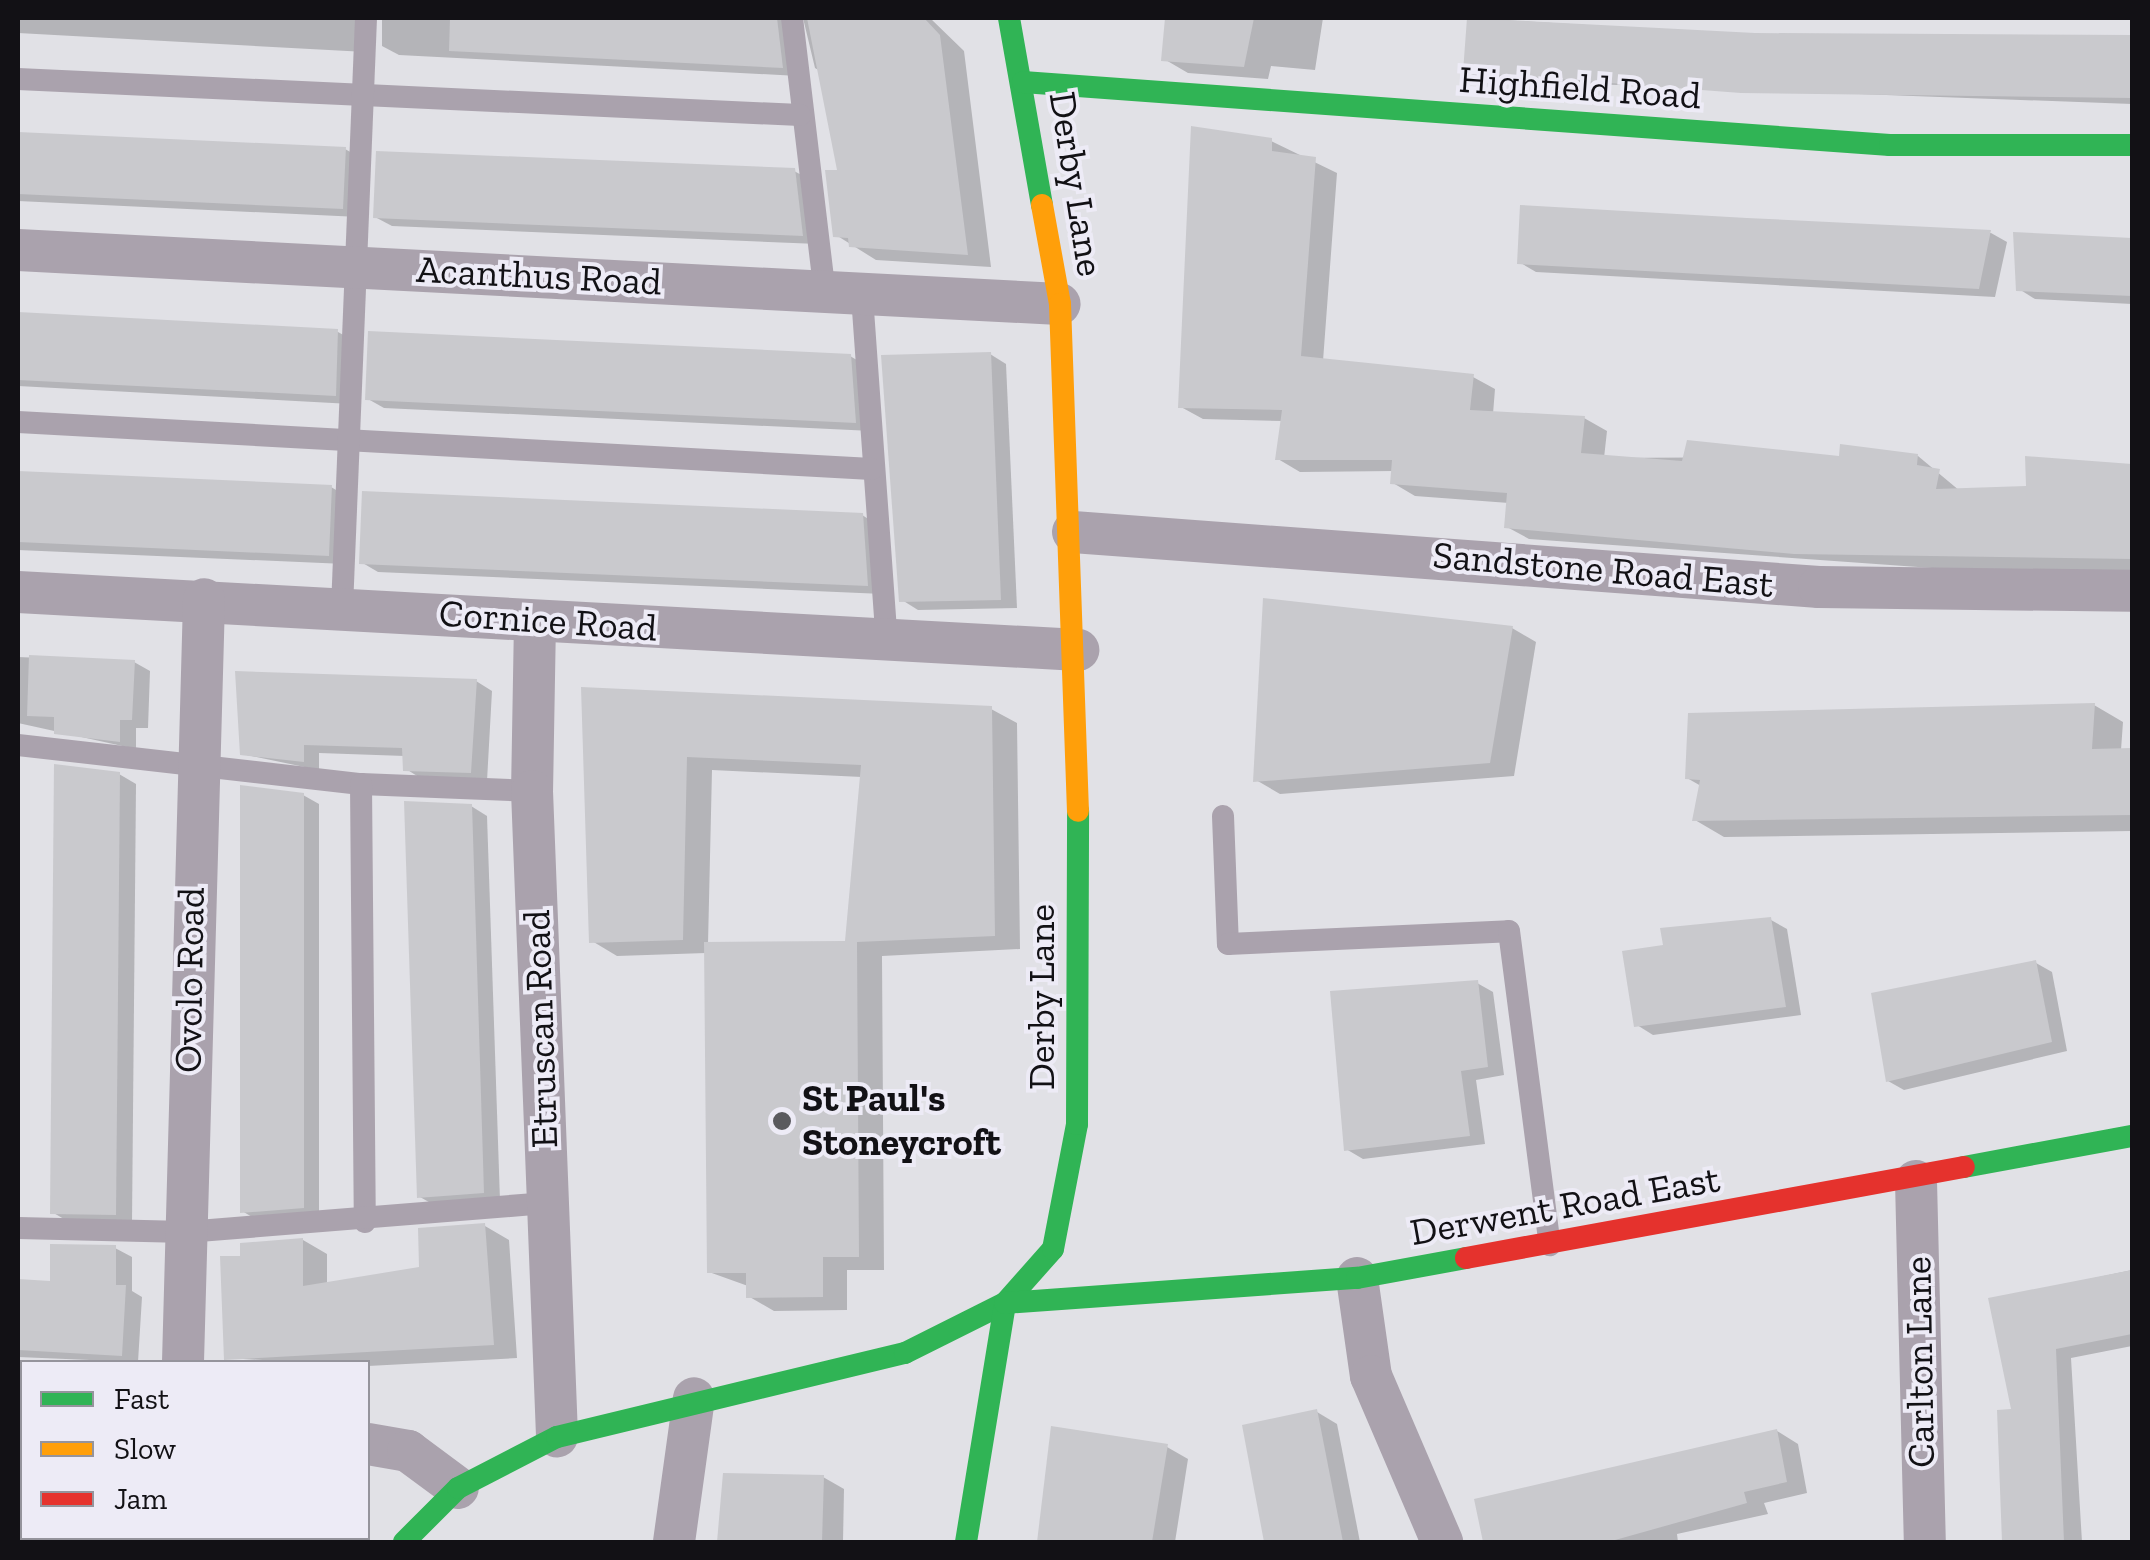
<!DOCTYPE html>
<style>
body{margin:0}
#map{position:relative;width:2150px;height:1560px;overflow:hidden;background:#e1e1e6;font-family:"Zilla Slab",serif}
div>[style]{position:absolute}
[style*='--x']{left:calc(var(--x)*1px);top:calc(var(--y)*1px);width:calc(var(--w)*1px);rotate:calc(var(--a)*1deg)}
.shadow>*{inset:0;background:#0003}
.building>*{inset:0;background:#c9c9cd}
.lane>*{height:22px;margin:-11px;padding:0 11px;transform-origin:11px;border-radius:11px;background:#aaa2ad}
.street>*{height:42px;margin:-21px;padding:0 21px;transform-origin:21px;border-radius:21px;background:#aaa2ad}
.fast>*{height:22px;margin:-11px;padding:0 11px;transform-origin:11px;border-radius:11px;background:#30b455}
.slow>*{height:22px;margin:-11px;padding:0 11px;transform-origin:11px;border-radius:11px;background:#ff9f0a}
.jam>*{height:22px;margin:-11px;padding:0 11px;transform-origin:11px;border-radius:11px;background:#e5322d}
.dots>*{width:28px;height:28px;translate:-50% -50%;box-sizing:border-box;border:5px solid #edebf6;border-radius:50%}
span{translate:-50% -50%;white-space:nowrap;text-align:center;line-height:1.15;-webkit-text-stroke:8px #edebf6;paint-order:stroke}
.street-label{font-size:38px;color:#121115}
.poi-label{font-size:38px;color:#121115;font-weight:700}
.left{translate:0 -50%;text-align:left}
.frame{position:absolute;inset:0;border:20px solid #121115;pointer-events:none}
.legend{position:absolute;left:20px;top:1360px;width:350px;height:180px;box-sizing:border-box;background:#edebf6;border:2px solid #95949c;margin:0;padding:12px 18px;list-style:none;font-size:30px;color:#121115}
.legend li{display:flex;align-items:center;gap:20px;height:50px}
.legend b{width:50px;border:2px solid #95949c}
</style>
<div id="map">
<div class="shadow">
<div style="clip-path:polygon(18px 18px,373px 18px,366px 52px,18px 33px)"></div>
<div style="clip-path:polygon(382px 18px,801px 18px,798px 76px,399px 55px,382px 46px)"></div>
<div style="clip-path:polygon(803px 18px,930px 18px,964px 51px,991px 267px,876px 260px,836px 235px,840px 173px,827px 75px,815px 68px)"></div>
<div style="clip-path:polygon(1167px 18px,1323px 18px,1315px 70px,1271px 66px,1268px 79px,1188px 73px,1164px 59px)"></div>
<div style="clip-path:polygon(1469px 18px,1755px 35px,2132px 39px,2132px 104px,1482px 80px,1466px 71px)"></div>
<div style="clip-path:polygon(1194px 128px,1271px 141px,1337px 173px,1323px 361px,1473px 377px,1495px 389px,1493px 414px,1584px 418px,1607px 431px,1604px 458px,1918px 456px,1960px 491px,2029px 489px,2027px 459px,2132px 467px,2132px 570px,1988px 572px,1529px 539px,1507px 527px,1509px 503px,1415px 496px,1393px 483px,1394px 471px,1300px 472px,1278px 459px,1283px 421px,1203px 419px,1181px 407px)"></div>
<div style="clip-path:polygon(18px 134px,345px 149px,361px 158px,359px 217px,18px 201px)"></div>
<div style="clip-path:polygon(794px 171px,811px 180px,818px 244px,392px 226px,375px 217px)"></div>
<div style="clip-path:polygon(1522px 208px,1991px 233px,2007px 242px,1995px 297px,1536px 272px,1519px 262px)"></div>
<div style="clip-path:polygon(2016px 235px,2132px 240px,2132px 304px,2035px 299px,2019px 289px)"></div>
<div style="clip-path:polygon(18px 315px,338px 332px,354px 341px,351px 404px,18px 386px)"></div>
<div style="clip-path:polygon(990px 354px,1006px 364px,1017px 608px,918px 610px,902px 600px)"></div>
<div style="clip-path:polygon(850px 356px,867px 366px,872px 431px,384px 408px,368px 399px)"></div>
<div style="clip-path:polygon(18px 474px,331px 487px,348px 497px,345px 564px,18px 550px)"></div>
<div style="clip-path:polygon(862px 515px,878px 525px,883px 594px,378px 572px,361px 562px)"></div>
<div style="clip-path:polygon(1512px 628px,1536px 642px,1514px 776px,1280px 794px,1256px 780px)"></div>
<div style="clip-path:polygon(18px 657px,134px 662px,150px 671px,148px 728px,136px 728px,136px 749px,18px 723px)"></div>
<div style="clip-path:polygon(476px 681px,492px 691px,487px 781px,422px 779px,406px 769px,405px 756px,319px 753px,319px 770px,242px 754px)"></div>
<div style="clip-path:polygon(evenodd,584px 690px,991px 709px,1017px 723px,1020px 949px,882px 956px,884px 1270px,847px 1270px,847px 1310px,774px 1311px,748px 1296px,748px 1286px,709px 1272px,706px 953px,617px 956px,592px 941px,584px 690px,712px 770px,862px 777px,847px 943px,708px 944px,712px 770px)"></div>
<div style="clip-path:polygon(2094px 705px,2123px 722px,2121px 750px,2132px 750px,2132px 831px,1724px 837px,1695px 820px,1701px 786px,1687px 778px)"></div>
<div style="clip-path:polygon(119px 774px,136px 784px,132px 1223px,69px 1222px,52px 1212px)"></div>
<div style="clip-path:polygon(303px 795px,319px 804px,319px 1216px,259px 1221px,242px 1211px)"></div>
<div style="clip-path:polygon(471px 806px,487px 816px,500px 1201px,436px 1206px,420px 1197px)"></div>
<div style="clip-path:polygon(1771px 920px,1787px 929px,1801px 1015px,1653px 1035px,1637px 1025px,1666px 947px)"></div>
<div style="clip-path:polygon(2036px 963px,2052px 972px,2067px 1051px,1904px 1090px,1888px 1081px)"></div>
<div style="clip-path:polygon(1477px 983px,1493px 992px,1504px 1075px,1476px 1080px,1485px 1144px,1363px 1159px,1346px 1149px)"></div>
<div style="clip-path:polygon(485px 1226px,509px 1240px,517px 1358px,368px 1366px,227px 1358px,242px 1259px,303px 1240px,327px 1254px,327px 1284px,422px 1269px)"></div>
<div style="clip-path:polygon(115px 1248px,132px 1257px,132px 1291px,142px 1297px,138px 1362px,18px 1357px,18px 1281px,52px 1283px)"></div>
<div style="clip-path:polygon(2132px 1270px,2132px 1346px,2071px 1358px,2082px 1542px,2005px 1542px,2000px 1412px,2014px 1412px,1991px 1300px)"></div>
<div style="clip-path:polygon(1317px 1412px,1337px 1424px,1360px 1542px,1267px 1542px,1245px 1427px)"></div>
<div style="clip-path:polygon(1053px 1429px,1167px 1447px,1188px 1459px,1175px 1542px,1039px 1542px)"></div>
<div style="clip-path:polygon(1777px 1431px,1798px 1444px,1807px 1493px,1764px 1503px,1768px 1514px,1677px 1534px,1678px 1542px,1485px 1542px,1477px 1501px)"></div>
<div style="clip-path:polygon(725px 1475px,823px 1477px,844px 1489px,843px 1542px,719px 1542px)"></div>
<div style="clip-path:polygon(18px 1514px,22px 1538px,309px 1540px,18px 1542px)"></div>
</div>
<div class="building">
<div style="clip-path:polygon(450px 18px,777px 18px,783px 68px,449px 51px)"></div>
<div style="clip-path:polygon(807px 18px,924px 18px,940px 35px,968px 255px,849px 247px,848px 238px,833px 237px,825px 170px,837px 170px)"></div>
<div style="clip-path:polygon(1165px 18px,1254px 18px,1244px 67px,1161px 61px)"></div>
<div style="clip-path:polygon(1467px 18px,1755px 33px,2132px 35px,2132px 98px,1741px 93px,1463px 72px)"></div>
<div style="clip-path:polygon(1191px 126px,1272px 138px,1272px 151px,1316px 157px,1301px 356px,1474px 374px,1470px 410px,1585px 416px,1581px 453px,1682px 461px,1687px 440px,1839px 456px,1840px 444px,1918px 454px,1917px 465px,1940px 469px,1936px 489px,2026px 486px,2025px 456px,2132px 464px,2132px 559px,1794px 554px,1504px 528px,1507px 493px,1390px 484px,1392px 460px,1275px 460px,1282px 410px,1178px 408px)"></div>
<div style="clip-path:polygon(18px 132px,346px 147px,343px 209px,18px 194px)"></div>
<div style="clip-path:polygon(376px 151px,795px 168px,803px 236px,373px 218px)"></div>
<div style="clip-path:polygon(1520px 205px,1747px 218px,1991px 230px,1979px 289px,1517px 264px)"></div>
<div style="clip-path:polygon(2013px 232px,2132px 238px,2132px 296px,2016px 291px)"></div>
<div style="clip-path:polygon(18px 312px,338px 329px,336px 396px,18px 380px)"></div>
<div style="clip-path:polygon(368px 331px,851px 354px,856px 423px,365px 400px)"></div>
<div style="clip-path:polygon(991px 352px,1001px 600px,899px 602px,881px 355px)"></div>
<div style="clip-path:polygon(18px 471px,332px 485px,329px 556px,18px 542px)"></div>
<div style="clip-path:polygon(362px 491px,863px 513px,868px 586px,359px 564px)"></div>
<div style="clip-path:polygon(1263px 598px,1513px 626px,1490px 763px,1253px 782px)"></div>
<div style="clip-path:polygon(29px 655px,135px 660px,132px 720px,120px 720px,120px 742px,54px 734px,54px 717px,27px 716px)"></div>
<div style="clip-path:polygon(235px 671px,477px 679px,471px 773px,403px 771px,402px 748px,304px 745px,304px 762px,240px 755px)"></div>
<div style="clip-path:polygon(581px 687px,992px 706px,995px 936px,857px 942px,859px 1257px,823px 1257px,823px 1297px,746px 1298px,746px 1273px,707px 1273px,704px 942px,845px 941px,861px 765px,687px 757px,683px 940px,589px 943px)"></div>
<div style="clip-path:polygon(2095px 703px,2092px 749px,2132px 748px,2132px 815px,1692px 821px,1700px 780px,1685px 779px,1688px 713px)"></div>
<div style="clip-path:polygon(54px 764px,120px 772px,116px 1215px,50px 1214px)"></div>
<div style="clip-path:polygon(240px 785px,304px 793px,304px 1208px,240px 1213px)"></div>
<div style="clip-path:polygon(404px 801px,472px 804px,484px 1193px,417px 1198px)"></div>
<div style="clip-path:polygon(1771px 917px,1786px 1007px,1634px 1027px,1622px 951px,1663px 945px,1660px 928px)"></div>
<div style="clip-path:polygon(2036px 960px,2052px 1042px,1886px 1082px,1871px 993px)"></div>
<div style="clip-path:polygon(1478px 980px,1488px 1067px,1461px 1071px,1470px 1136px,1344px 1151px,1330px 991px)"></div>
<div style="clip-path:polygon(485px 1223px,494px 1345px,224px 1360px,220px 1256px,240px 1256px,240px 1243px,303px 1238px,303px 1286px,419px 1267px,418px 1228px)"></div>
<div style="clip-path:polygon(50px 1244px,116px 1245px,116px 1285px,126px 1285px,122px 1356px,18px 1350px,18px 1279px,50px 1281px)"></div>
<div style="clip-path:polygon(2132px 1270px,2132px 1334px,2056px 1349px,2064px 1542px,2002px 1542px,1997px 1410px,2011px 1409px,1988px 1298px)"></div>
<div style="clip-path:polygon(1317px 1409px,1343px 1542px,1264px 1542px,1242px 1425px)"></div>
<div style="clip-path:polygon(1051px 1426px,1168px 1444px,1152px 1542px,1037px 1542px)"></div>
<div style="clip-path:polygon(1777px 1429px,1787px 1482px,1744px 1492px,1747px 1503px,1608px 1542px,1483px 1542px,1474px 1499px)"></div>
<div style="clip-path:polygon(723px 1473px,824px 1475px,822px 1542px,717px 1542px)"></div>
</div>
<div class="lane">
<div style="--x:792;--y:18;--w:277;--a:83.2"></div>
<div style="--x:18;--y:79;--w:783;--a:2.64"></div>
<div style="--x:862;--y:296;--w:346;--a:85.9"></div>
<div style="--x:18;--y:422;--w:855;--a:3.15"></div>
<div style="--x:342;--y:608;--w:590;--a:-87.67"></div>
<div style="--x:18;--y:745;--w:345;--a:6.5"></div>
<div style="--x:361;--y:784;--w:171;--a:2.3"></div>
<div style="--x:361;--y:784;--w:438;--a:89.5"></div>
<div style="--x:1223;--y:816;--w:128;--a:87.8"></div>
<div style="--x:1228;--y:944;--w:281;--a:-2.6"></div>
<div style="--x:1509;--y:931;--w:317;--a:82.6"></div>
<div style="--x:18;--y:1228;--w:168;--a:1.4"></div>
<div style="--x:186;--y:1232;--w:363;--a:-4.6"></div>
</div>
<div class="street">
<div style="--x:18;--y:250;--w:1043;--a:2.97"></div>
<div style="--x:1073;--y:532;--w:748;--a:4.22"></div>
<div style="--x:1819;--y:587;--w:313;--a:0.7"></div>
<div style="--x:18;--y:592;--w:1062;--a:3.13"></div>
<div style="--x:535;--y:621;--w:170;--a:91"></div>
<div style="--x:532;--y:791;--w:646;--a:87.78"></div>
<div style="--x:1916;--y:1181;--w:361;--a:88.6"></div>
<div style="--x:1357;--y:1278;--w:99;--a:81.9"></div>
<div style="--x:1371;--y:1376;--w:181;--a:66.8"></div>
<div style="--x:183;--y:1362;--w:763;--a:-88.42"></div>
<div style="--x:18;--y:1422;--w:4;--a:0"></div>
<div style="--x:368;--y:1444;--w:41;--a:9.9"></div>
<div style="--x:408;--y:1451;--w:62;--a:36.5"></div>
<div style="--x:674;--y:1542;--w:145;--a:-82.1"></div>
</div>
<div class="fast">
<div style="--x:1009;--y:18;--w:190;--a:80"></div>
<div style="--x:1023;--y:82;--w:869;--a:4.16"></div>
<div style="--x:1890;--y:145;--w:242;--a:0"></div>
<div style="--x:1964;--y:1167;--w:171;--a:-10.5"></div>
<div style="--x:404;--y:1542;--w:76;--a:-45"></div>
<div style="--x:458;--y:1488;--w:111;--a:-27.3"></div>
<div style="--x:557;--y:1437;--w:358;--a:-13.6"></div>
<div style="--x:905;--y:1353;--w:112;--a:-26.6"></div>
<div style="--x:1005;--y:1303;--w:72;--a:-48.4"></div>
<div style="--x:1053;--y:1249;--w:127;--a:-79.1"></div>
<div style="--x:1077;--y:1124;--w:313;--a:-89.8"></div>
<div style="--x:966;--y:1542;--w:242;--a:-80.7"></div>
<div style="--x:1005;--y:1303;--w:353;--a:-4.1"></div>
<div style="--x:1357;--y:1278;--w:111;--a:-10.4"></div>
</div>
<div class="slow">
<div style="--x:1042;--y:205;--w:101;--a:79.7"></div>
<div style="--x:1060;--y:304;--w:507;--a:87.97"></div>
</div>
<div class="jam">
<div style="--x:1466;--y:1258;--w:506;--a:-10.36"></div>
</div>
<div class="dots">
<div style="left:782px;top:1121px;background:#5a5a5e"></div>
</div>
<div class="street-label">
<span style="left:1580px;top:88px;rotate:4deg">Highfield Road</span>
<span style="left:1076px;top:184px;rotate:81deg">Derby Lane</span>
<span style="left:539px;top:276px;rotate:3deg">Acanthus Road</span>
<span style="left:1603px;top:570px;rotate:5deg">Sandstone Road East</span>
<span style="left:548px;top:621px;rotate:4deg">Cornice Road</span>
<span style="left:190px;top:980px;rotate:-89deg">Ovolo Road</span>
<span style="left:1042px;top:997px;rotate:-90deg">Derby Lane</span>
<span style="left:541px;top:1029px;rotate:-92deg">Etruscan Road</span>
<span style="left:1565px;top:1206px;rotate:-10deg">Derwent Road East</span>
<span style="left:1920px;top:1362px;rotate:-91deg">Carlton Lane</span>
</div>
<div class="poi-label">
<span class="left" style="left:802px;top:1121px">St Paul's<br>Stoneycroft</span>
</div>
<div class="frame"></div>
<ul class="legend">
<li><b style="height:12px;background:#30b455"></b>Fast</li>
<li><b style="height:12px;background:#ff9f0a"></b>Slow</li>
<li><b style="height:12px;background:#e5322d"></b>Jam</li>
</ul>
</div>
